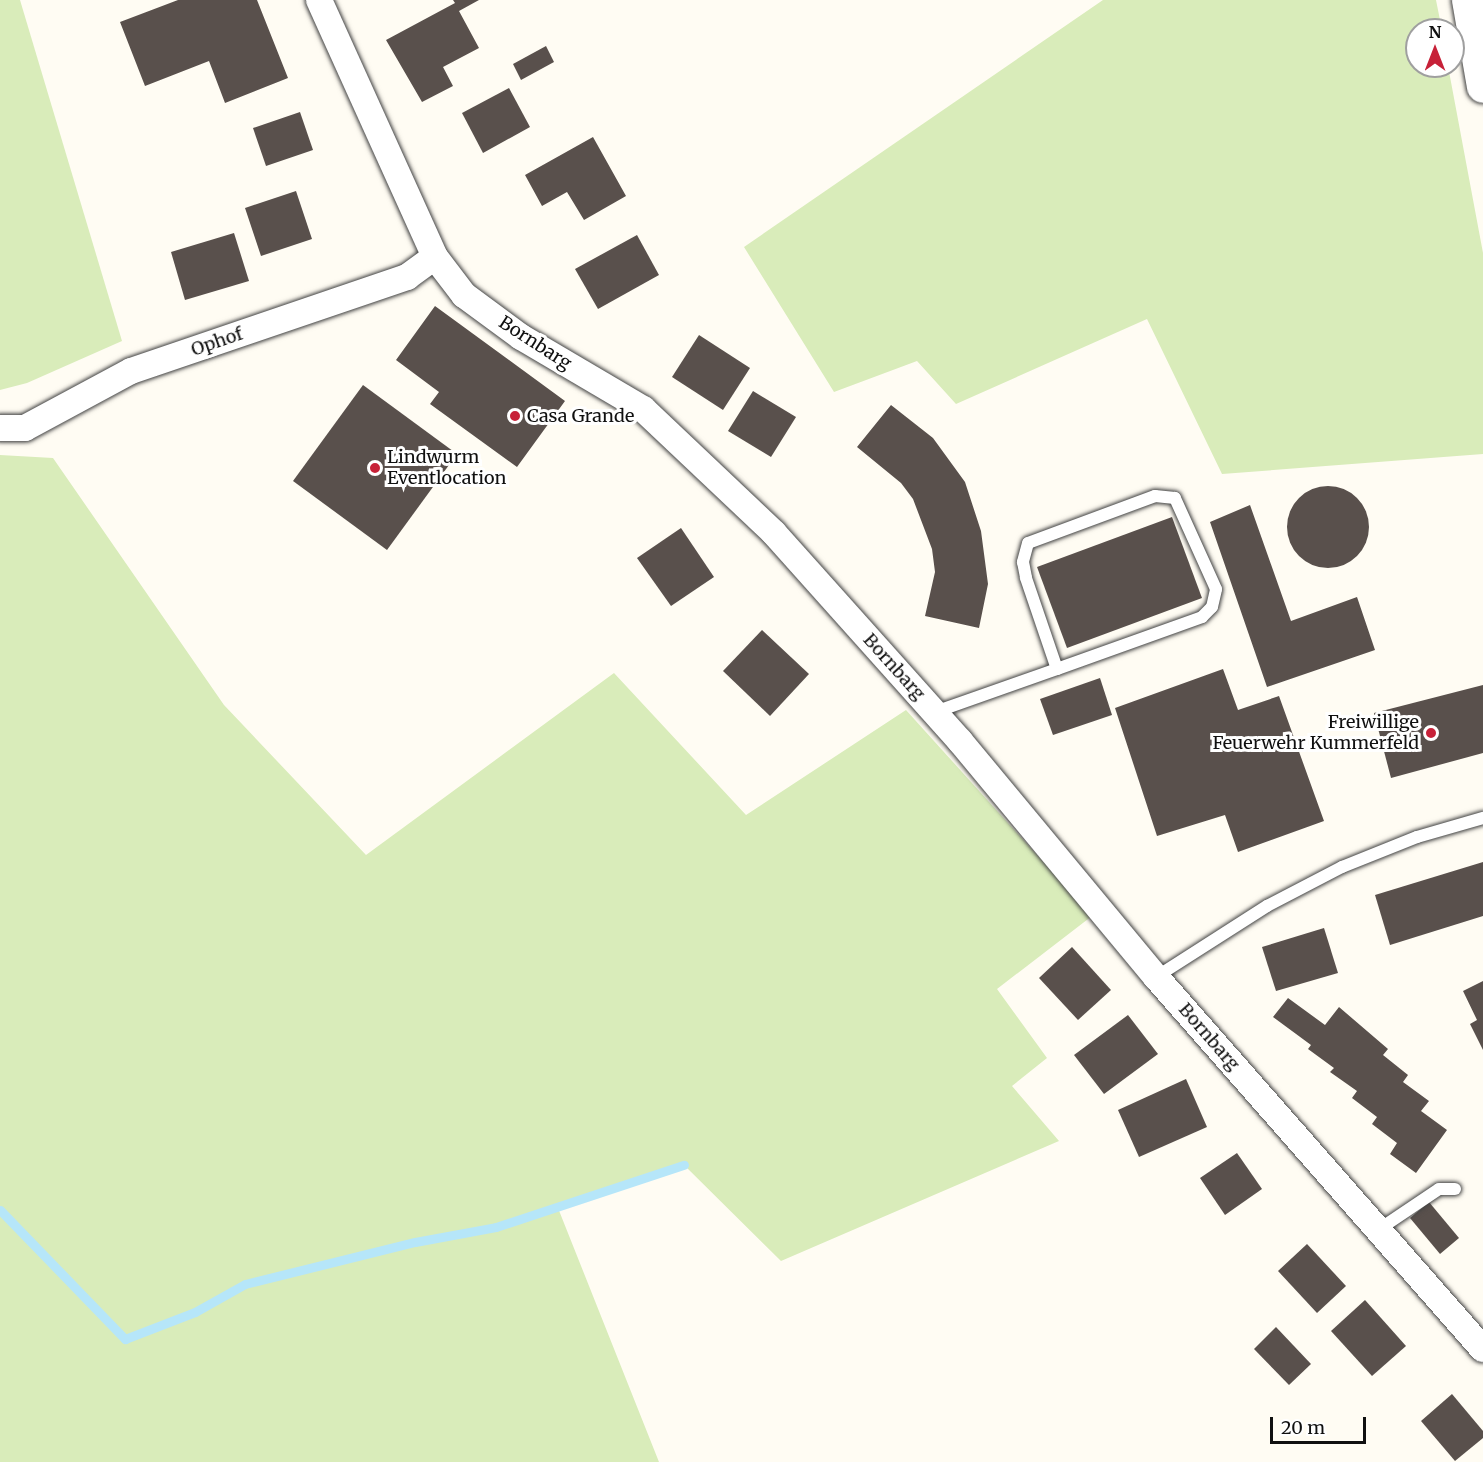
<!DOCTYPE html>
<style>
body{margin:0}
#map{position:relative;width:1483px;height:1462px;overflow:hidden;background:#fffcf3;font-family:Merriweather,serif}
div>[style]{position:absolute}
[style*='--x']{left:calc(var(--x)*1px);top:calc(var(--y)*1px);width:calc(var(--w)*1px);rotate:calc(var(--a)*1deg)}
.green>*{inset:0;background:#d9ecba}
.stream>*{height:9px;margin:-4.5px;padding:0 4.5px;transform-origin:4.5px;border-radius:4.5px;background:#b6e6f9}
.building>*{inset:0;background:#59504c}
.round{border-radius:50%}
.roads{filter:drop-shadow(0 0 2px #434343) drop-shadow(0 0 2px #434343)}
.service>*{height:12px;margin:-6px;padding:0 6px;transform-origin:6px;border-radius:6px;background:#fff}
.minor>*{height:26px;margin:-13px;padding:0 13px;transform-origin:13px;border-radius:13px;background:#fff}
.tertiary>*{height:32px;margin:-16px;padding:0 16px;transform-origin:16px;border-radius:16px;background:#fff}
.dots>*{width:16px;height:16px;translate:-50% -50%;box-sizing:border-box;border:3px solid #fff;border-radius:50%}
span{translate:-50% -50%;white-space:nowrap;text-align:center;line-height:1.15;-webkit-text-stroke:6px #fff;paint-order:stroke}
.street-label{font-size:18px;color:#101010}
.poi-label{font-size:18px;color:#101010}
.left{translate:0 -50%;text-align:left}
.right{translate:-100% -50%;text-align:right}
.north{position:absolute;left:1405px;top:18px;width:60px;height:60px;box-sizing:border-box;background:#fff;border:2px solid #9f9f9f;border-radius:50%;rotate:0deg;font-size:16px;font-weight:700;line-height:24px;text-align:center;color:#101010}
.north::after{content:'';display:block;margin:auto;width:21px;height:27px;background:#c72138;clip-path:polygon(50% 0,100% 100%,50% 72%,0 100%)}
.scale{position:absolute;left:1270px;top:1417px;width:96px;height:27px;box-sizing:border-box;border:3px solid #101010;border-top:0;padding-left:8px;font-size:18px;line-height:21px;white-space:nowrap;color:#101010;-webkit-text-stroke:4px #fff;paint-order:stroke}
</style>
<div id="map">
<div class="green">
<div style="clip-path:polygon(0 0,20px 0,122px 341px,27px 383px,0 390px)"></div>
<div style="clip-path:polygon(1103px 0,1436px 0,1442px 30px,1417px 30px,1417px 66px,1448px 66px,1483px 253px,1483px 454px,1222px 474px,1147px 319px,956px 404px,917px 361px,834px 392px,744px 247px)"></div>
<div style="clip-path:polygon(0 455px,53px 458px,224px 705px,366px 855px,614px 673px,746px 815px,906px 710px,1092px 916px,997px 989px,1047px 1058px,1012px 1086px,1059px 1141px,781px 1261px,684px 1165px,558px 1208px,659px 1462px,0 1462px)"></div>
</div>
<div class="stream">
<div style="--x:0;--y:1210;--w:180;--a:45.9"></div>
<div style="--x:125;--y:1339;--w:75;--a:-21.1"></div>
<div style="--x:195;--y:1312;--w:57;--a:-29.2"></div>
<div style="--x:245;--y:1284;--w:175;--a:-13.9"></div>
<div style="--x:415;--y:1242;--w:82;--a:-10.5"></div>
<div style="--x:496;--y:1227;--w:198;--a:-18.3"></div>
</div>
<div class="building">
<div style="clip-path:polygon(178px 0,257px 0,288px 78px,225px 103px,209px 61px,145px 86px,120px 22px)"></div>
<div style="clip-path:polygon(453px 0,479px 0,459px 11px,479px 48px,443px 67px,453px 86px,422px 102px,386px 40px,455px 3px)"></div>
<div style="clip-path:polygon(546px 46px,554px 62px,521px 80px,513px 64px)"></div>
<div style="clip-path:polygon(509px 88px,530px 127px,483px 153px,462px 113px)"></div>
<div style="clip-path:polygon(300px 112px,313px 150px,266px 166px,253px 128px)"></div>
<div style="clip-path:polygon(593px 137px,626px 196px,584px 220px,567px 192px,542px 206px,525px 175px)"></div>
<div style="clip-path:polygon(296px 191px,312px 239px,261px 256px,245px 208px)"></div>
<div style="clip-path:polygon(234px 233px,249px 281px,185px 300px,171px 252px)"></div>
<div style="clip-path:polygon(637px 235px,659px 275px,598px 309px,575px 269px)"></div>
<div style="clip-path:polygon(435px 306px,565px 401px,517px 467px,430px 404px,439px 392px,396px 360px)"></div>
<div style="clip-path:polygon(699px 335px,750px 368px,723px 410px,672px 377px)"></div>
<div style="clip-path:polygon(363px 385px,457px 454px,387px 550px,293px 481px)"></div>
<div style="clip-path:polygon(753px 391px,796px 417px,771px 457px,728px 431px)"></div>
<div style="clip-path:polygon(891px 405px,933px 438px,965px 482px,981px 531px,988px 584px,979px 628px,925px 616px,935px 572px,932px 549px,913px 499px,901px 483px,857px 447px)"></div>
<div class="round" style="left:1287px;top:486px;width:82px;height:82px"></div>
<div style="clip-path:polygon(1250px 505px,1291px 621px,1357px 597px,1375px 650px,1267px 687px,1210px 522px)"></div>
<div style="clip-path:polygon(1172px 517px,1202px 598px,1067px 648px,1037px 567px)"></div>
<div style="clip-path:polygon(681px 528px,714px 577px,671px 606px,637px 558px)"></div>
<div style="clip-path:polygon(762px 630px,809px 674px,770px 716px,723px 671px)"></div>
<div style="clip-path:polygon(1223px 669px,1238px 710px,1279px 696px,1324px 821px,1238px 852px,1225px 815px,1157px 836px,1115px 708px)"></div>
<div style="clip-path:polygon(1100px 678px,1112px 715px,1053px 735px,1040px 699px)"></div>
<div style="clip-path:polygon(1483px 685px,1483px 753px,1391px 778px,1374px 713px)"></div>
<div style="clip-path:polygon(1483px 862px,1483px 916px,1390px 945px,1375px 895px)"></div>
<div style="clip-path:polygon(1324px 928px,1338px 973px,1276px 991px,1262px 947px)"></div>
<div style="clip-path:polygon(1072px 947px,1111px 990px,1078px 1020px,1039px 978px)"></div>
<div style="clip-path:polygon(1483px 981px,1483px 1050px,1470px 1024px,1477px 1020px,1463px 991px)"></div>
<div style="clip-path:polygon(1288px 998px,1325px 1025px,1339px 1007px,1388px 1049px,1383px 1055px,1408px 1075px,1403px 1082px,1429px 1101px,1421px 1111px,1447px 1130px,1416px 1173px,1390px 1154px,1397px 1143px,1372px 1124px,1377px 1117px,1352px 1098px,1357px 1091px,1330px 1072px,1334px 1068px,1308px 1049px,1311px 1045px,1273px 1017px)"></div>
<div style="clip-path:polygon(1128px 1015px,1158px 1054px,1104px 1094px,1074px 1055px)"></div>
<div style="clip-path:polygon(1186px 1079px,1207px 1127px,1139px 1157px,1118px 1110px)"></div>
<div style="clip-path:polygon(1237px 1153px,1262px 1189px,1225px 1215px,1200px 1178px)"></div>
<div style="clip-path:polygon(1429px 1202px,1459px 1238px,1440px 1254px,1410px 1218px)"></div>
<div style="clip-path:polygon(1307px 1244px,1346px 1286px,1317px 1313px,1278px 1271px)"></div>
<div style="clip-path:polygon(1365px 1300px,1406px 1346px,1372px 1376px,1331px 1331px)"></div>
<div style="clip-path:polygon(1276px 1327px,1311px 1364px,1289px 1385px,1254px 1349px)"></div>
<div style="clip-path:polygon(1452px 1394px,1483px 1431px,1483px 1438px,1455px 1461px,1421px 1421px)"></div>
</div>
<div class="roads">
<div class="service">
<div style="--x:935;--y:712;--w:129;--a:-19.4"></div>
<div style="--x:1057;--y:669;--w:154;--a:-19.7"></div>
<div style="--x:1202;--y:617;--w:14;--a:-45"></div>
<div style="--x:1212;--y:607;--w:18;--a:-77"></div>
<div style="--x:1216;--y:589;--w:100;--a:-114.3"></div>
<div style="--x:1175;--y:498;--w:20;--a:-174"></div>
<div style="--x:1155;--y:496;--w:135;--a:159.7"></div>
<div style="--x:1028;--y:543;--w:20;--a:105"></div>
<div style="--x:1023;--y:562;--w:16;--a:79"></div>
<div style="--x:1026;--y:578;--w:96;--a:71.2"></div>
<div style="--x:1156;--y:977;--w:132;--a:-32.6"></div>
<div style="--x:1267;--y:906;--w:85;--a:-27.5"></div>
<div style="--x:1342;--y:867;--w:81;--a:-21.8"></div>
<div style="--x:1417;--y:837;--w:69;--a:-16.1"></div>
<div style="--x:1378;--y:1230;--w:73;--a:-33.9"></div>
<div style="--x:1439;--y:1189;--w:16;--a:0"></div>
</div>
<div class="minor">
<div style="--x:319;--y:0;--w:282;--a:65.7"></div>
<div style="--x:435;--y:257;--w:48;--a:52.7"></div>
<div style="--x:464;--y:295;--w:71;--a:36.4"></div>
<div style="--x:521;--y:337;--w:142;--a:30.5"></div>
<div style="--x:643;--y:409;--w:180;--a:43.4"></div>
<div style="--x:774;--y:533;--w:279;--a:48.2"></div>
<div style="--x:960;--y:741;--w:307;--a:50.3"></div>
<div style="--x:1156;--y:977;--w:495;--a:48.7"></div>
<div style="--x:0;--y:428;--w:25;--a:0"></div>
<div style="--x:25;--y:428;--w:120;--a:-28.3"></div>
<div style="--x:131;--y:371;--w:292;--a:-18.8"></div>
<div style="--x:407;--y:277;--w:34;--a:-36"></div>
</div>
<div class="tertiary">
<div style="--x:1468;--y:0;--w:88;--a:80.2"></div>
</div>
</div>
<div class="dots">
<div style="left:515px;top:416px;background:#c72138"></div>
<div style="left:375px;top:468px;background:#c72138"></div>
<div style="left:1431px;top:733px;background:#c72138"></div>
</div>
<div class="street-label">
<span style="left:217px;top:342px;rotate:-19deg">Ophof</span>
<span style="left:535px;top:343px;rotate:33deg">Bornbarg</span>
<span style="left:894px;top:667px;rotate:48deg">Bornbarg</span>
<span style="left:1209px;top:1037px;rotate:49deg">Bornbarg</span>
</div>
<div class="poi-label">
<span class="left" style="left:527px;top:416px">Casa Grande</span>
<span class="left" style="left:387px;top:468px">Lindwurm<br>Eventlocation</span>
<span class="right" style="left:1419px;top:733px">Freiwillige<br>Feuerwehr Kummerfeld</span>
</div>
<div class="north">N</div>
<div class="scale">20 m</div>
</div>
